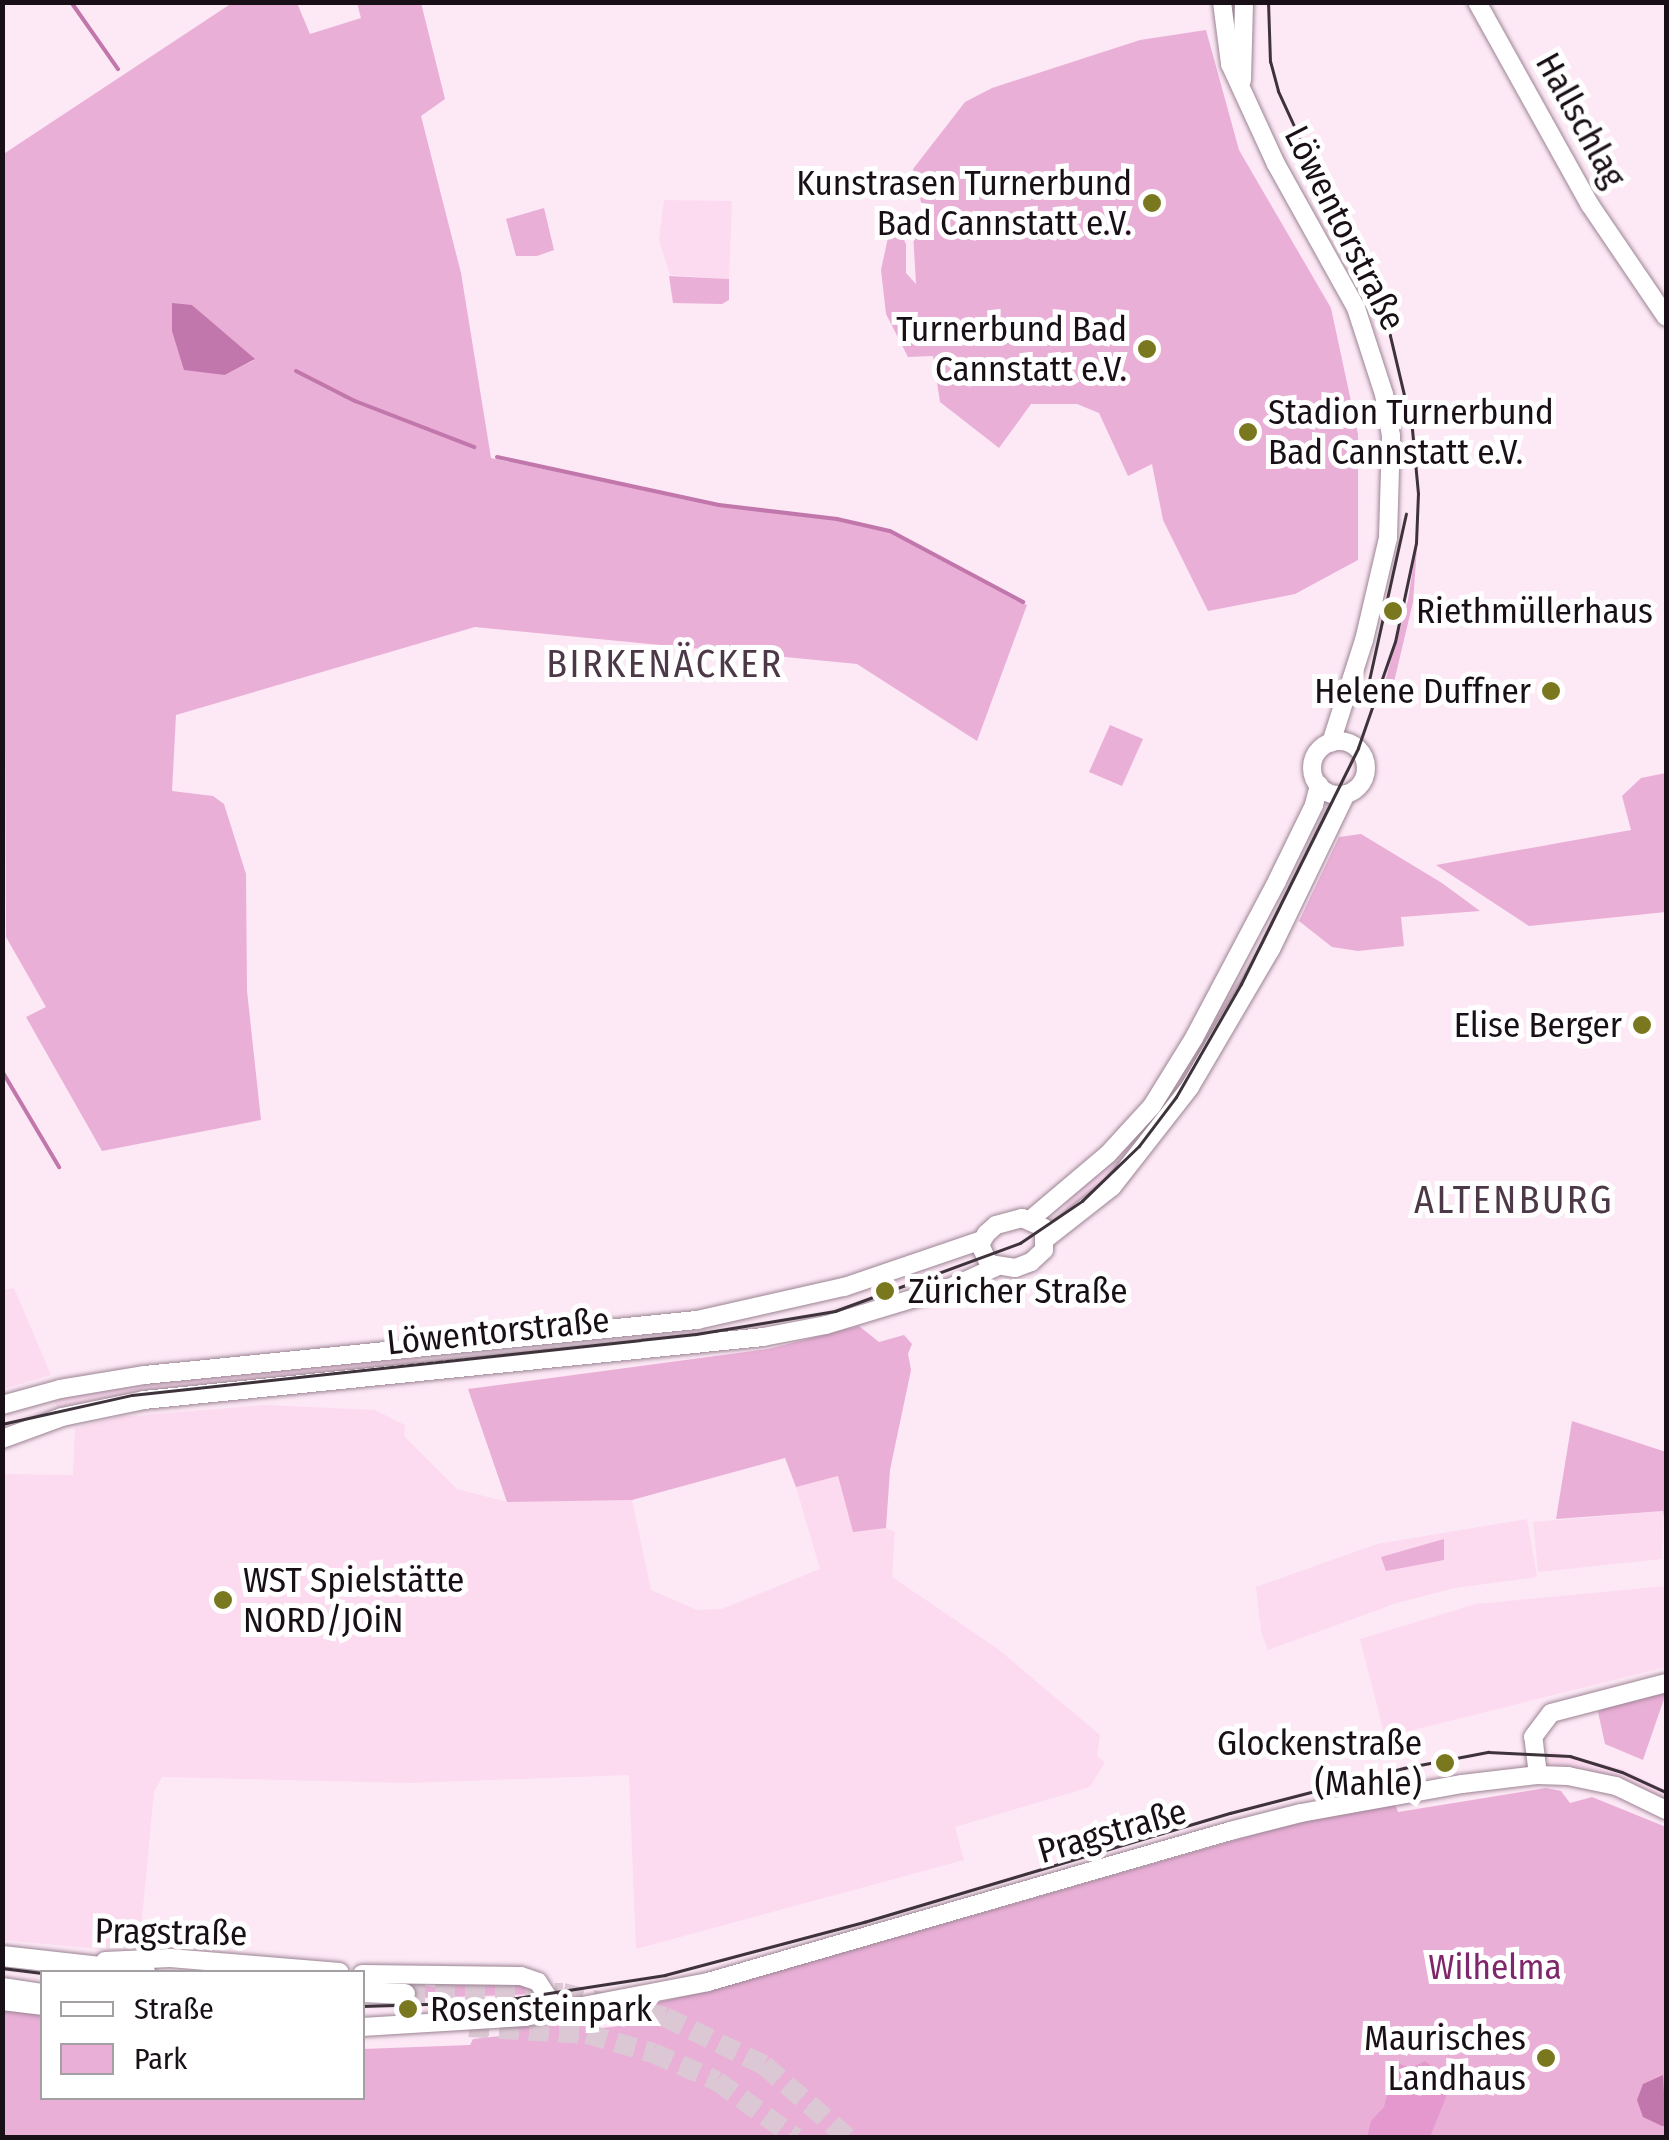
<!DOCTYPE html>
<meta charset="utf-8">
<style>
body{margin:0}
#map{position:relative;width:1669px;height:2140px;overflow:hidden;background:#fde8f6;font-family:"Fira Sans Condensed",sans-serif}
div>[style]{position:absolute}
[style*='--x']{left:calc(var(--x)*1px);top:calc(var(--y)*1px);width:calc(var(--w)*1px);rotate:calc(var(--a)*1deg)}
.built>*{inset:0;background:#fcdbf0}
.green>*{inset:0;background:#eaafd7}
.forest>*{inset:0;background:#e598cd}
.water>*{inset:0;background:#c177ab}
.stream>*{height:4px;margin:-2px;padding:0 2px;transform-origin:2px;border-radius:2px;background:#c177ab}
.primary-tunnel>*{height:20px;margin-top:-10px;transform-origin:0;background:repeating-linear-gradient(90deg,#dbc8d4 0 20px,transparent 0 30px)}
.roads{filter:drop-shadow(0 0 2px #9b8493) drop-shadow(0 0 2px #9b8493)}
.secondary>*{height:18px;margin:-9px;padding:0 9px;transform-origin:9px;border-radius:9px;background:#fff}
.secondary>.ring{margin:-9px;padding:0;box-sizing:content-box;background:none;border:18px solid #fff;border-radius:50%}
.primary>*{height:20px;margin:-10px;padding:0 10px;transform-origin:10px;border-radius:10px;background:#fff}
.tram>*{height:2.5px;margin:-1.25px;padding:0 1.25px;transform-origin:1.25px;border-radius:1.25px;background:#3e333b}
.dots>*{width:28px;height:28px;translate:-50% -50%;box-sizing:border-box;border:5px solid #fff;border-radius:50%}
span{translate:-50% -50%;white-space:nowrap;text-align:center;line-height:1.15;-webkit-text-stroke:10px #fff;paint-order:stroke}
.street-label{font-size:35px;color:#181016}
.poi-label{font-size:35px;color:#181016}
.right{translate:-100% -50%;text-align:right}
.left{translate:0 -50%;text-align:left}
.park-label{font-size:35px;color:#7f276a}
.neighbourhood-label{font-size:38px;color:#4c3846;letter-spacing:2.5px}
.frame{position:absolute;inset:0;border:5px solid #181016;pointer-events:none}
.legend{position:absolute;left:40px;top:1970px;width:325px;height:130px;box-sizing:border-box;background:#fff;border:2px solid #a39fa2;margin:0;padding:12px 18px;list-style:none;font-size:30px;color:#181016}
.legend li{display:flex;align-items:center;gap:20px;height:50px}
.legend b{width:50px;border:2px solid #a39fa2}
</style>
<div id="map">
<div class="built">
<div style="clip-path:polygon(664px 200px,732px 201px,729px 279px,670px 275px,659px 240px)"></div>
<div style="clip-path:polygon(1247px 981px,1187px 1085px,1132px 1160px,1067px 1216px,1065px 1200px,1095px 1172px,1231px 985px)"></div>
<div style="clip-path:polygon(14px 1288px,51px 1375px,3px 1389px,3px 1290px)"></div>
<div style="clip-path:polygon(420px 1354px,413px 1367px,58px 1412px,55px 1400px,132px 1385px)"></div>
<div style="clip-path:polygon(264px 1405px,375px 1410px,405px 1425px,404px 1436px,457px 1489px,507px 1502px,632px 1500px,651px 1590px,697px 1610px,722px 1609px,820px 1569px,796px 1487px,838px 1476px,853px 1531px,886px 1528px,895px 1532px,892px 1577px,998px 1649px,1100px 1735px,1097px 1756px,1105px 1762px,1090px 1787px,955px 1827px,964px 1860px,636px 1949px,629px 1775px,409px 1783px,162px 1777px,154px 1792px,140px 1939px,100px 1949px,3px 1940px,3px 1474px,73px 1475px,75px 1428px,120px 1417px)"></div>
<div style="clip-path:polygon(1664px 1511px,1662px 1559px,1538px 1572px,1533px 1522px)"></div>
<div style="clip-path:polygon(1527px 1519px,1537px 1577px,1455px 1588px,1397px 1603px,1268px 1650px,1261px 1631px,1256px 1587px,1377px 1544px)"></div>
<div style="clip-path:polygon(1666px 1586px,1666px 1667px,1385px 1737px,1360px 1639px,1476px 1604px)"></div>
<div style="clip-path:polygon(1551px 1751px,1623px 1769px,1666px 1790px,1666px 1802px,1549px 1763px)"></div>
<div style="clip-path:polygon(533px 1994px,528px 2009px,421px 2017px,428px 2002px)"></div>
</div>
<div class="green">
<div style="clip-path:polygon(evenodd,232px 3px,297px 3px,310px 34px,361px 18px,357px 3px,421px 3px,445px 99px,421px 116px,461px 273px,491px 458px,719px 506px,838px 520px,890px 532px,1027px 605px,977px 741px,857px 664px,475px 627px,176px 715px,172px 791px,213px 796px,224px 804px,246px 874px,247px 991px,261px 1120px,102px 1151px,26px 1017px,46px 1007px,6px 937px,2px 155px,232px 3px,182px 305px,192px 305px,254px 360px,225px 375px,182px 305px)"></div>
<div style="clip-path:polygon(1206px 30px,1239px 150px,1331px 308px,1358px 434px,1358px 560px,1295px 594px,1208px 611px,1163px 520px,1152px 464px,1128px 476px,1099px 413px,1077px 404px,1031px 404px,999px 448px,940px 402px,933px 356px,908px 357px,886px 314px,881px 270px,890px 228px,896px 223px,906px 244px,906px 273px,916px 284px,913px 232px,922px 206px,913px 169px,965px 102px,992px 88px,1140px 40px)"></div>
<div style="clip-path:polygon(544px 208px,554px 250px,537px 256px,516px 256px,506px 219px)"></div>
<div style="clip-path:polygon(669px 276px,729px 279px,729px 300px,722px 304px,673px 303px)"></div>
<div style="clip-path:polygon(1418px 534px,1413px 602px,1389px 703px,1380px 699px,1408px 600px)"></div>
<div style="clip-path:polygon(1110px 725px,1143px 739px,1122px 786px,1089px 772px)"></div>
<div style="clip-path:polygon(1666px 773px,1666px 912px,1529px 926px,1436px 865px,1631px 830px,1622px 796px,1641px 778px)"></div>
<div style="clip-path:polygon(1361px 834px,1442px 883px,1480px 911px,1401px 917px,1404px 946px,1358px 951px,1332px 947px,1299px 921px,1339px 837px)"></div>
<div style="clip-path:polygon(859px 1326px,879px 1342px,904px 1335px,912px 1344px,908px 1354px,911px 1370px,890px 1470px,886px 1528px,853px 1532px,838px 1476px,796px 1487px,785px 1458px,632px 1500px,507px 1502px,468px 1389px,768px 1349px)"></div>
<div style="clip-path:polygon(1572px 1421px,1666px 1452px,1666px 1529px,1663px 1511px,1556px 1519px)"></div>
<div style="clip-path:polygon(1444px 1539px,1444px 1560px,1386px 1571px,1381px 1557px)"></div>
<div style="clip-path:polygon(1666px 1693px,1643px 1760px,1605px 1744px,1598px 1712px,1602px 1709px)"></div>
<div style="clip-path:polygon(1546px 1788px,1561px 1791px,1570px 1803px,1592px 1797px,1666px 1827px,1666px 2137px,3px 2138px,3px 2009px,42px 2014px,42px 2098px,362px 2098px,363px 2049px,470px 2045px,473px 2039px,500px 2036px,513px 2026px,557px 2020px,602px 2028px,628px 2025px,621px 2010px,709px 1991px,1288px 1825px,1395px 1804px,1398px 1812px)"></div>
<div style="clip-path:polygon(530px 1983px,538px 1994px,418px 1998px,418px 1985px,449px 1989px,454px 1985px)"></div>
</div>
<div class="forest">
<div style="clip-path:polygon(1425px 2061px,1452px 2082px,1430px 2137px,1367px 2137px,1371px 2121px,1384px 2107px,1395px 2062px,1411px 2068px)"></div>
</div>
<div class="water">
<div style="clip-path:polygon(172px 303px,192px 305px,255px 359px,225px 375px,184px 370px,172px 331px)"></div>
<div style="clip-path:polygon(1663px 2075px,1666px 2126px,1662px 2126px,1643px 2117px,1637px 2100px,1643px 2084px)"></div>
</div>
<div class="stream">
<div style="--x:71;--y:2;--w:82;--a:55"></div>
<div style="--x:296;--y:371;--w:66;--a:27"></div>
<div style="--x:355;--y:401;--w:128;--a:21.1"></div>
<div style="--x:497;--y:457;--w:227;--a:12.2"></div>
<div style="--x:719;--y:505;--w:119;--a:6.8"></div>
<div style="--x:837;--y:519;--w:54;--a:12.8"></div>
<div style="--x:890;--y:531;--w:151;--a:28.1"></div>
<div style="--x:2;--y:1071;--w:112;--a:59.3"></div>
</div>
<div class="primary-tunnel">
<div style="--x:405;--y:1994;--w:158;--a:-0.4"></div>
<div style="--x:563;--y:1993;--w:105;--a:13.2"></div>
<div style="--x:665;--y:2017;--w:110;--a:25.9"></div>
<div style="--x:764;--y:2065;--w:111;--a:41"></div>
<div style="--x:469;--y:2027;--w:118;--a:3.4"></div>
<div style="--x:587;--y:2034;--w:69;--a:16.1"></div>
<div style="--x:653;--y:2053;--w:70;--a:23.6"></div>
<div style="--x:717;--y:2081;--w:97;--a:35.8"></div>
</div>
<div class="roads">
<div class="secondary">
<div style="--x:1222;--y:2;--w:63;--a:82.6"></div>
<div style="--x:1230;--y:64;--w:110;--a:65.3"></div>
<div style="--x:1276;--y:164;--w:165;--a:60.9"></div>
<div style="--x:1356;--y:308;--w:90;--a:72"></div>
<div style="--x:1384;--y:394;--w:43;--a:80.5"></div>
<div style="--x:1391;--y:436;--w:102;--a:91.7"></div>
<div style="--x:1388;--y:538;--w:105;--a:103.2"></div>
<div style="--x:1364;--y:640;--w:108;--a:107.8"></div>
<div style="--x:1477;--y:2;--w:232;--a:60.9"></div>
<div style="--x:1590;--y:205;--w:135;--a:55.8"></div>
<div style="--x:1242;--y:80;--w:78;--a:-88.5"></div>
<div class="ring" style="left:1312px;top:741px;width:36px;height:36px"></div>
<div style="--x:1022;--y:1218;--w:24;--a:24"></div>
<div style="--x:1044;--y:1228;--w:22;--a:90"></div>
<div style="--x:1044;--y:1250;--w:18;--a:137"></div>
<div style="--x:1031;--y:1262;--w:17;--a:159"></div>
<div style="--x:1015;--y:1268;--w:26;--a:-171"></div>
<div style="--x:989;--y:1264;--w:21;--a:-115"></div>
<div style="--x:980;--y:1245;--w:13;--a:-61"></div>
<div style="--x:986;--y:1234;--w:13;--a:-42"></div>
<div style="--x:996;--y:1225;--w:27;--a:-15"></div>
<div style="--x:1031;--y:1219;--w:101;--a:-40.2"></div>
<div style="--x:1108;--y:1154;--w:65;--a:-47.5"></div>
<div style="--x:1152;--y:1106;--w:80;--a:-58.3"></div>
<div style="--x:1194;--y:1038;--w:178;--a:-62.1"></div>
<div style="--x:1277;--y:881;--w:85;--a:-64"></div>
<div style="--x:1314;--y:805;--w:21;--a:-76"></div>
<div style="--x:1047;--y:1238;--w:83;--a:-38.1"></div>
<div style="--x:1112;--y:1187;--w:127;--a:-52"></div>
<div style="--x:1190;--y:1087;--w:160;--a:-59.6"></div>
<div style="--x:1271;--y:949;--w:172;--a:-64.2"></div>
<div style="--x:2;--y:1405;--w:60;--a:-15.4"></div>
<div style="--x:60;--y:1389;--w:86;--a:-9.4"></div>
<div style="--x:145;--y:1375;--w:555;--a:-5.69"></div>
<div style="--x:697;--y:1320;--w:151;--a:-12.7"></div>
<div style="--x:844;--y:1287;--w:146;--a:-18.8"></div>
<div style="--x:2;--y:1439;--w:64;--a:-20.1"></div>
<div style="--x:62;--y:1417;--w:84;--a:-11.7"></div>
<div style="--x:144;--y:1400;--w:622;--a:-5.81"></div>
<div style="--x:763;--y:1337;--w:64;--a:-10.8"></div>
<div style="--x:826;--y:1325;--w:134;--a:-16.9"></div>
<div style="--x:954;--y:1286;--w:46;--a:-24.3"></div>
<div style="--x:1538;--y:1775;--w:38;--a:-97"></div>
<div style="--x:1533;--y:1737;--w:30;--a:-53"></div>
<div style="--x:1551;--y:1713;--w:119;--a:-14.6"></div>
<div style="--x:105;--y:1961;--w:65;--a:-2.6"></div>
<div style="--x:170;--y:1958;--w:170;--a:4.7"></div>
<div style="--x:362;--y:1974;--w:159;--a:0.7"></div>
<div style="--x:521;--y:1976;--w:18;--a:19"></div>
<div style="--x:538;--y:1982;--w:24;--a:57"></div>
<div style="--x:551;--y:2002;--w:17;--a:24"></div>
<div style="--x:2;--y:2001;--w:40;--a:7.1"></div>
<div style="--x:362;--y:2027;--w:163;--a:-3.5"></div>
<div style="--x:525;--y:2017;--w:186;--a:-10.8"></div>
<div style="--x:708;--y:1982;--w:543;--a:-16.13"></div>
<div style="--x:1230;--y:1831;--w:73;--a:-14.2"></div>
<div style="--x:1301;--y:1813;--w:164;--a:-10.2"></div>
<div style="--x:1462;--y:1784;--w:77;--a:-6.8"></div>
<div style="--x:1538;--y:1775;--w:30;--a:2"></div>
<div style="--x:1568;--y:1776;--w:49;--a:11.8"></div>
<div style="--x:1616;--y:1786;--w:55;--a:25.6"></div>
</div>
<div class="primary">
<div style="--x:2;--y:1956;--w:144;--a:6.4"></div>
<div style="--x:2;--y:1988;--w:40;--a:8.5"></div>
<div style="--x:362;--y:1992;--w:43;--a:2.7"></div>
</div>
</div>
<div class="tram">
<div style="--x:1368;--y:685;--w:175;--a:-77.5"></div>
<div style="--x:2;--y:1424;--w:133;--a:-12.6"></div>
<div style="--x:132;--y:1395;--w:567;--a:-6.17"></div>
<div style="--x:696;--y:1334;--w:141;--a:-9.4"></div>
<div style="--x:835;--y:1311;--w:197;--a:-20.2"></div>
<div style="--x:1020;--y:1243;--w:75;--a:-34.1"></div>
<div style="--x:1082;--y:1201;--w:79;--a:-44"></div>
<div style="--x:1139;--y:1146;--w:61;--a:-52.9"></div>
<div style="--x:1176;--y:1097;--w:130;--a:-60.1"></div>
<div style="--x:1241;--y:984;--w:263;--a:-63.6"></div>
<div style="--x:1358;--y:748;--w:112;--a:-70.8"></div>
<div style="--x:1395;--y:642;--w:101;--a:-78"></div>
<div style="--x:1416;--y:543;--w:49;--a:-87.7"></div>
<div style="--x:1418;--y:494;--w:65;--a:-95.3"></div>
<div style="--x:1412;--y:429;--w:96;--a:-103.3"></div>
<div style="--x:1390;--y:336;--w:269;--a:-114.6"></div>
<div style="--x:1278;--y:91;--w:30;--a:-105"></div>
<div style="--x:1270;--y:62;--w:60;--a:-91.9"></div>
<div style="--x:2;--y:1968;--w:40;--a:7.1"></div>
<div style="--x:362;--y:2006;--w:129;--a:-1.8"></div>
<div style="--x:491;--y:2002;--w:176;--a:-8.8"></div>
<div style="--x:665;--y:1975;--w:206;--a:-14.9"></div>
<div style="--x:864;--y:1922;--w:382;--a:-16.6"></div>
<div style="--x:1230;--y:1813;--w:180;--a:-14.5"></div>
<div style="--x:1404;--y:1768;--w:86;--a:-10.8"></div>
<div style="--x:1488;--y:1752;--w:82;--a:2.8"></div>
<div style="--x:1570;--y:1756;--w:54;--a:17.1"></div>
<div style="--x:1622;--y:1772;--w:48;--a:24.4"></div>
</div>
<div class="dots">
<div style="left:1152px;top:203px;background:#7a781f"></div>
<div style="left:1147px;top:349px;background:#7a781f"></div>
<div style="left:1248px;top:432px;background:#7a781f"></div>
<div style="left:1393px;top:611px;background:#7a781f"></div>
<div style="left:1551px;top:691px;background:#7a781f"></div>
<div style="left:1642px;top:1025px;background:#7a781f"></div>
<div style="left:885px;top:1291px;background:#7a781f"></div>
<div style="left:223px;top:1600px;background:#7a781f"></div>
<div style="left:1445px;top:1763px;background:#7a781f"></div>
<div style="left:408px;top:2009px;background:#7a781f"></div>
<div style="left:1546px;top:2058px;background:#7a781f"></div>
</div>
<div class="street-label">
<span style="left:1581px;top:120px;rotate:61deg">Hallschlag</span>
<span style="left:1345px;top:228px;rotate:63deg">Löwentorstraße</span>
<span style="left:498px;top:1331px;rotate:-6deg">Löwentorstraße</span>
<span style="left:1112px;top:1831px;rotate:-16deg">Pragstraße</span>
<span style="left:171px;top:1932px;rotate:1deg">Pragstraße</span>
</div>
<div class="poi-label">
<span class="right" style="left:1132px;top:203px">Kunstrasen Turnerbund<br>Bad Cannstatt e.V.</span>
<span class="right" style="left:1127px;top:349px">Turnerbund Bad<br>Cannstatt e.V.</span>
<span class="left" style="left:1268px;top:432px">Stadion Turnerbund<br>Bad Cannstatt e.V.</span>
<span class="left" style="left:1416px;top:611px">Riethmüllerhaus</span>
<span class="right" style="left:1531px;top:691px">Helene Duffner</span>
<span class="right" style="left:1622px;top:1025px">Elise Berger</span>
<span class="left" style="left:908px;top:1291px">Züricher Straße</span>
<span class="left" style="left:243px;top:1600px">WST Spielstätte<br>NORD/JOiN</span>
<span class="right" style="left:1422px;top:1763px">Glockenstraße<br>(Mahle)</span>
<span class="left" style="left:430px;top:2009px">Rosensteinpark</span>
<span class="right" style="left:1526px;top:2058px">Maurisches<br>Landhaus</span>
</div>
<div class="park-label">
<span style="left:1495px;top:1967px">Wilhelma</span>
</div>
<div class="neighbourhood-label">
<span style="left:665px;top:665px">BIRKENÄCKER</span>
<span style="left:1514px;top:1201px">ALTENBURG</span>
</div>
<div class="frame"></div>
<ul class="legend">
<li><b style="height:12px;background:#fff"></b>Straße</li>
<li><b style="height:28px;background:#eaafd7"></b>Park</li>
</ul>
</div>
